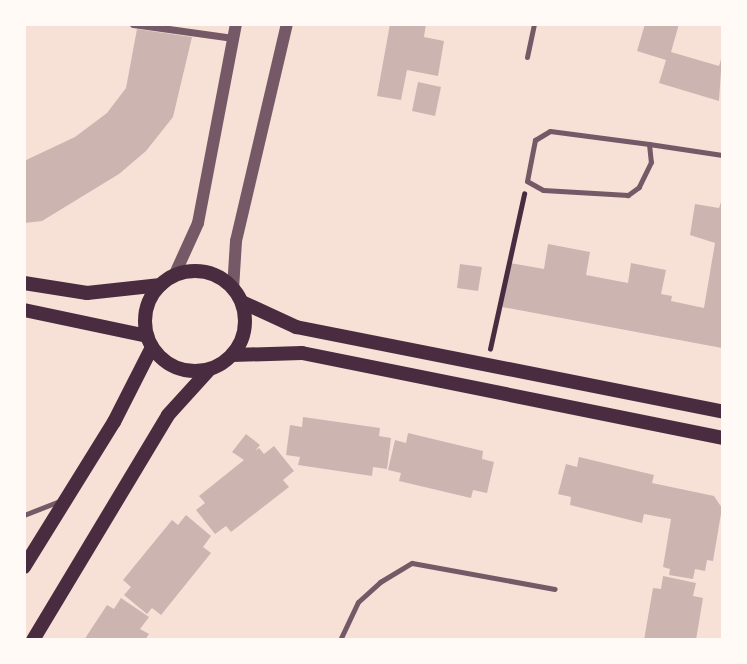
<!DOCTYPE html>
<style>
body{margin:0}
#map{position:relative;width:747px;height:664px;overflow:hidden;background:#f7e1d7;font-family:"Space Grotesk",sans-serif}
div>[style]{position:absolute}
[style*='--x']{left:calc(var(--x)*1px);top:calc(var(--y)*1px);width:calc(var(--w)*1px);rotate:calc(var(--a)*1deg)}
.building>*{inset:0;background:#ccb4b1}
.path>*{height:4.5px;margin:-2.25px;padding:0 2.25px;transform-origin:2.25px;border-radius:2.25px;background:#4a2c40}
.service>*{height:5px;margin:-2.5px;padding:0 2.5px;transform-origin:2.5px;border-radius:2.5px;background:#755966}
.minor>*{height:7px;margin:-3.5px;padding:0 3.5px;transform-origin:3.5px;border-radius:3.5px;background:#755966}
.tertiary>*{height:12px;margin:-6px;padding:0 6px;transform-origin:6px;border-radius:6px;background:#755966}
.secondary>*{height:14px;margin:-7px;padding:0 7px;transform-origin:7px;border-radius:7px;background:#4a2c40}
.secondary>.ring{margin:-7px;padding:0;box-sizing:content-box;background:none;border:14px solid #4a2c40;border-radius:50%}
span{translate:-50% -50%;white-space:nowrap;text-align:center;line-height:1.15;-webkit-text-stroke:7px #fffaf5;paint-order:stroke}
.frame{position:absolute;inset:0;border:26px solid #fffaf5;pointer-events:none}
</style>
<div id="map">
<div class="building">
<div style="clip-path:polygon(390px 24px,426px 24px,424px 37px,444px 41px,438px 76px,407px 70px,401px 100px,377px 96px)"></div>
<div style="clip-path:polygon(645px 24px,679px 24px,671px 52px,719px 66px,722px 56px,719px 101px,659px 83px,666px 60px,637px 51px)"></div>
<div style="clip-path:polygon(137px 29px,192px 37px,173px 117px,146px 151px,119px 174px,42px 221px,24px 223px,24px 161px,75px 137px,107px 113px,126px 88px)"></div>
<div style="clip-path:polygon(418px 82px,441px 87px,435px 116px,412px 111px)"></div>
<div style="clip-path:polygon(722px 199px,722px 348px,502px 307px,510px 263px,544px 269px,548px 244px,590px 252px,586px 275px,628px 283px,631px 263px,666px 270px,661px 294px,672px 296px,671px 301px,704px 308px,715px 243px,690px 235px,695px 204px,719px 208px)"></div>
<div style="clip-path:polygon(460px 264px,482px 267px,478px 291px,457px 288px)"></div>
<div style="clip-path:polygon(303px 417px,380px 428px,379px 436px,391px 438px,387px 469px,373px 467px,372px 476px,298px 465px,300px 457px,286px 455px,290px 425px,302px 427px)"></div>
<div style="clip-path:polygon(408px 433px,483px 451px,482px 459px,494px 462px,487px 493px,473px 490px,471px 498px,399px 481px,401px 473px,388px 470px,395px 440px,406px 443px)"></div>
<div style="clip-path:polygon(246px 434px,260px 445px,255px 451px,259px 448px,264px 454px,274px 446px,294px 471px,283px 480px,289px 487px,231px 532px,226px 526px,215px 534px,196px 510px,205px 503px,199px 496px,244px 460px,232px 452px)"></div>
<div style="clip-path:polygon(579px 457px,654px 475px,652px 483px,714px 496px,722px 508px,713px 561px,707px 560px,705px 571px,695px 569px,693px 579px,669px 575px,670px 569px,663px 567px,671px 519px,644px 514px,642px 523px,570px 505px,571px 497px,558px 494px,566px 464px,577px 467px)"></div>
<div style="clip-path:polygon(186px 515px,211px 536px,203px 547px,211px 553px,161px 615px,152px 608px,147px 614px,124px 595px,131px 587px,123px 580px,172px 520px,178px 525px)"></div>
<div style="clip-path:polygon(663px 576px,696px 583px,693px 596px,703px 598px,696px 640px,644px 640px,653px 588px,661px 589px)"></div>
<div style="clip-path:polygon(121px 598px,149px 617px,140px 629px,149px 634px,145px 640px,84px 640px,107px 605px,114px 609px)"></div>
</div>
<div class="path">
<div style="--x:490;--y:349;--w:159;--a:-77.6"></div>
</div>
<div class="service">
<div style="--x:527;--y:57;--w:34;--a:-78"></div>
<div style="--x:649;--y:144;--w:18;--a:84"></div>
<div style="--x:651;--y:162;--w:28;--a:116"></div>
<div style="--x:639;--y:187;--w:14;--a:144"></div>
<div style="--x:628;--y:195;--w:85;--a:-176.6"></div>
<div style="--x:543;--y:190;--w:18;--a:-151"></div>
<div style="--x:527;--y:181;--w:42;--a:-79"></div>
<div style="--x:535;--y:140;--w:17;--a:-31"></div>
<div style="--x:550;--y:131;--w:100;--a:7.5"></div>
<div style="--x:649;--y:144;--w:74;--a:8.6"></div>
<div style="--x:24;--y:515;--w:41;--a:-21.5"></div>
<div style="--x:340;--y:640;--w:42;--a:-64.7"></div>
<div style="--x:358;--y:602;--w:30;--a:-42"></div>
<div style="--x:380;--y:582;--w:37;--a:-31"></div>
<div style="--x:412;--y:563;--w:145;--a:10.3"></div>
</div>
<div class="minor">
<div style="--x:133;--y:24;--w:101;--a:8"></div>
</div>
<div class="tertiary">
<div style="--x:174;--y:276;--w:58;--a:-65.6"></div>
<div style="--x:198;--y:223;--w:203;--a:-79.2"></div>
<div style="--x:233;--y:289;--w:48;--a:-86.4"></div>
<div style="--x:236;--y:241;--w:223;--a:-76.8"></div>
</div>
<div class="secondary">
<div class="ring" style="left:145px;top:271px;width:86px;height:86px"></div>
<div style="--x:24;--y:283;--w:64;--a:9"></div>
<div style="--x:87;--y:293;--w:74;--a:-6.2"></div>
<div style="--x:242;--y:302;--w:60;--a:24.8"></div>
<div style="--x:296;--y:327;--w:434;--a:11.2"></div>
<div style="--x:24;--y:310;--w:126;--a:11.9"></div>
<div style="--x:232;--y:355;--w:70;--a:-1.6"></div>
<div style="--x:302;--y:353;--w:429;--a:11.4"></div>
<div style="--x:24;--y:567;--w:171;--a:-58.2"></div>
<div style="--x:114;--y:422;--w:84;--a:-63.1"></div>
<div style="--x:33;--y:640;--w:262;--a:-59"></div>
<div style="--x:168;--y:415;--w:61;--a:-47.7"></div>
</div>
<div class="frame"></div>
</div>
